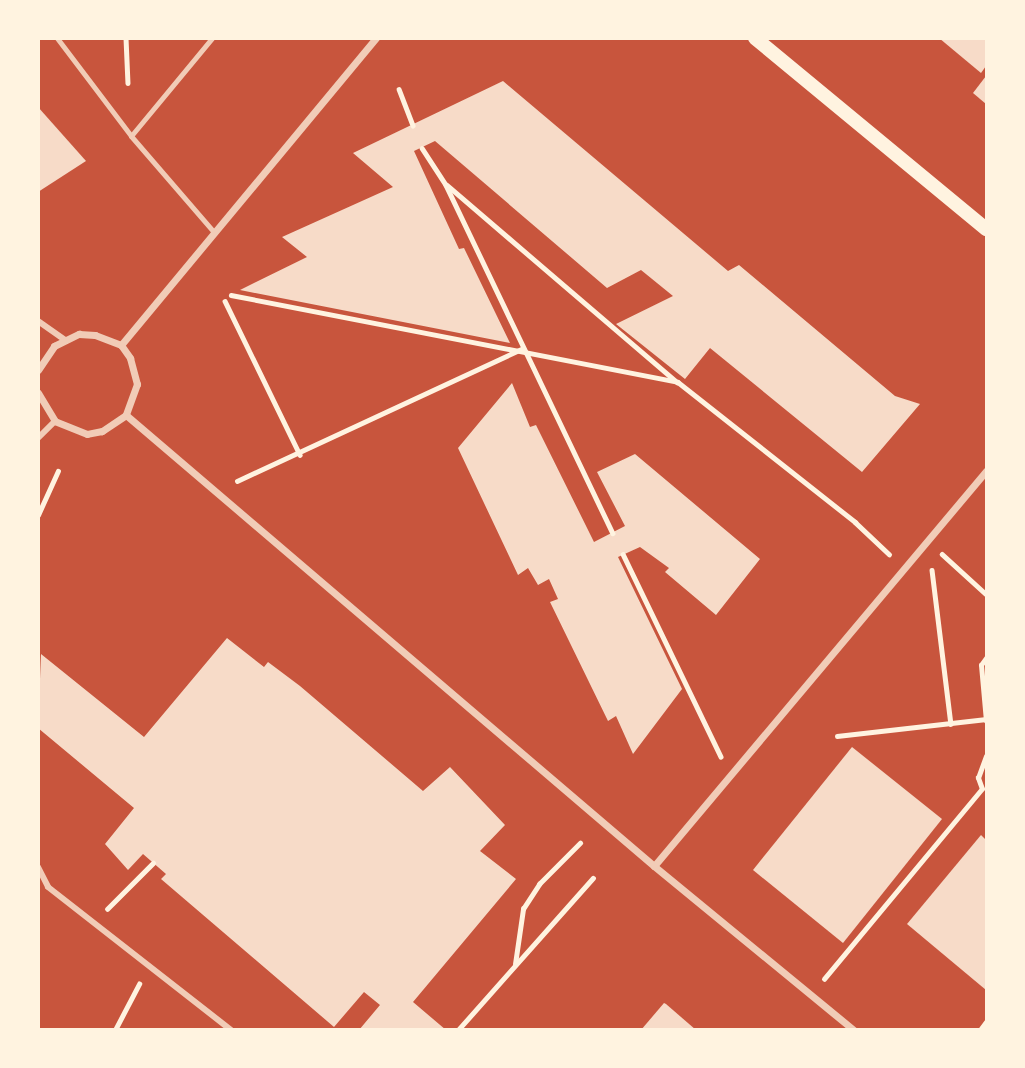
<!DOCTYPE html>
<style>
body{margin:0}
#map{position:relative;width:1025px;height:1068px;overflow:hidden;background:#c8553d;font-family:Literata,serif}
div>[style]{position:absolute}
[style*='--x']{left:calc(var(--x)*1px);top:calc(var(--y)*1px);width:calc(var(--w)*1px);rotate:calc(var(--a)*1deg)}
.building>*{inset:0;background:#f7dbc8}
.path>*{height:4.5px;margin:-2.25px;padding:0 2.25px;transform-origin:2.25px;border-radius:2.25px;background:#fff3e0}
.service>*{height:5px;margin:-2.5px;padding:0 2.5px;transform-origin:2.5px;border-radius:2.5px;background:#f1ccb7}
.pedestrian>*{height:6px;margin:-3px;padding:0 3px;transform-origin:3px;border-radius:3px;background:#f1ccb7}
.minor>*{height:7px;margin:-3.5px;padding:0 3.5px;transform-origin:3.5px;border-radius:3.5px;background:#f1ccb7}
.secondary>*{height:14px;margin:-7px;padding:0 7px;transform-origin:7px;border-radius:7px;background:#fff3e0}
span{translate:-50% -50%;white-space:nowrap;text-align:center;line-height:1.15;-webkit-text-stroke:5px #fff3e0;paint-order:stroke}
.frame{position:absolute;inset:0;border:40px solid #fff3e0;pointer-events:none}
</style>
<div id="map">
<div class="building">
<div style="clip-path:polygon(939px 38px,986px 38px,986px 66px,981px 73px)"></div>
<div style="clip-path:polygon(986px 76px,986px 104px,973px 93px)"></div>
<div style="clip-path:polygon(503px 81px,728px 271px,739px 265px,895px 396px,920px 404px,862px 472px,710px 348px,685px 379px,616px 324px,673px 296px,641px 270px,607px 288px,435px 141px,414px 151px,459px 249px,464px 248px,510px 343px,240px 290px,307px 257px,282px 237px,393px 187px,353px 153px)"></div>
<div style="clip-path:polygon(38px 107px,86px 161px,38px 192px)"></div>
<div style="clip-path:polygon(512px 383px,530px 427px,536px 425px,594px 542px,625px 526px,597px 472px,635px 454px,760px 559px,716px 615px,665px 572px,669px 568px,640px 547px,618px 557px,682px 689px,633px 754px,616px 716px,608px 721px,550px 602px,558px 599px,549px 579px,538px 585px,528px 568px,518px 575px,458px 448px)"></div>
<div style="clip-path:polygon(227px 638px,264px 667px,268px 662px,300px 686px,423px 791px,450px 767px,505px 825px,480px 851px,516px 879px,413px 1002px,446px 1030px,359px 1030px,380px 1005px,364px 992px,334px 1027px,161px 879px,166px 874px,143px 854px,128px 870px,105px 844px,134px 808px,38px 728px,41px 654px,144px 737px)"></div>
<div style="clip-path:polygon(852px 747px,942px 819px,843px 943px,753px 870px)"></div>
<div style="clip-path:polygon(981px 835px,986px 840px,986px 990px,907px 924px)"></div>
<div style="clip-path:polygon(664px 1003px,666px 1004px,696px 1030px,641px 1030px)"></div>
</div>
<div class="path">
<div style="--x:126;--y:38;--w:45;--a:87.5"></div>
<div style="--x:399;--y:89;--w:39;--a:69"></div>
<div style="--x:422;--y:148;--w:44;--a:57"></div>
<div style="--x:446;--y:185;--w:386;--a:64.4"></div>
<div style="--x:447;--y:185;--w:303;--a:40.6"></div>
<div style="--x:231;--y:295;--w:455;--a:11"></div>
<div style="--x:678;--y:382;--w:226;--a:38.3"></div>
<div style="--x:855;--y:522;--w:47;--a:43.3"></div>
<div style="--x:225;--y:301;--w:171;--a:64"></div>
<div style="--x:237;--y:481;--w:313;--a:-24.9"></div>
<div style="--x:38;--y:515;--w:48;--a:-65.6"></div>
<div style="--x:623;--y:554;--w:225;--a:64.2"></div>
<div style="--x:942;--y:554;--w:59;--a:42.3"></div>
<div style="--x:932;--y:570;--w:155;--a:83"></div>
<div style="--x:986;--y:721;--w:56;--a:-95.1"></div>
<div style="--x:981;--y:665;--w:9;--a:-54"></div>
<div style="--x:837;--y:736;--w:150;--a:-6.5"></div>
<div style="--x:107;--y:909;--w:65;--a:-45"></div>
<div style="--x:515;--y:964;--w:56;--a:-81.7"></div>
<div style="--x:523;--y:909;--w:30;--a:-57"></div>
<div style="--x:539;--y:884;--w:58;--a:-45"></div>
<div style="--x:824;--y:979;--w:247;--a:-50.3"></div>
<div style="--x:982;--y:789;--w:12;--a:-110"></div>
<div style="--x:978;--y:778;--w:23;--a:-70"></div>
<div style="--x:115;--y:1030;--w:52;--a:-62.4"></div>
<div style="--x:458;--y:1030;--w:203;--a:-48.4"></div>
<div style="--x:980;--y:1030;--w:10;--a:-53"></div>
</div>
<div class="service">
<div style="--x:57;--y:38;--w:123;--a:52.9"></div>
<div style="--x:131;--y:136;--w:125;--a:49.2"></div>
<div style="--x:131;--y:136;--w:127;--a:-50.4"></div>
</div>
<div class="pedestrian">
<div style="--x:38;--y:321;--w:33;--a:35"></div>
<div style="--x:38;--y:438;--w:24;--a:-45"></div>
<div style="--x:38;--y:867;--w:22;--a:63"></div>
<div style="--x:48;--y:887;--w:232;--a:38"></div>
</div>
<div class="minor">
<div style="--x:121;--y:345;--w:399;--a:-50.3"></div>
<div style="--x:38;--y:370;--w:29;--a:-56"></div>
<div style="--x:54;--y:346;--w:28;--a:-26"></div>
<div style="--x:79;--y:334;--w:16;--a:4"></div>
<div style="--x:95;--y:335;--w:28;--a:21"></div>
<div style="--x:121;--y:345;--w:16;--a:55"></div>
<div style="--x:130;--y:358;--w:27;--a:75"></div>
<div style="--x:137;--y:384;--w:33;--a:110"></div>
<div style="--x:126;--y:415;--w:29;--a:146"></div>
<div style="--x:102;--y:431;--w:15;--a:169"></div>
<div style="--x:87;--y:434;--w:35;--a:-158"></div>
<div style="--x:55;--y:421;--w:33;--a:-121"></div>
<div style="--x:126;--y:415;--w:694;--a:40.5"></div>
<div style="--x:654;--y:866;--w:259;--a:39.4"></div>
<div style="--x:654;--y:866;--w:516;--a:-49.95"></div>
</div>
<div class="secondary">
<div style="--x:755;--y:38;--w:300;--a:39.6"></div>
</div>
<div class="frame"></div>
</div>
